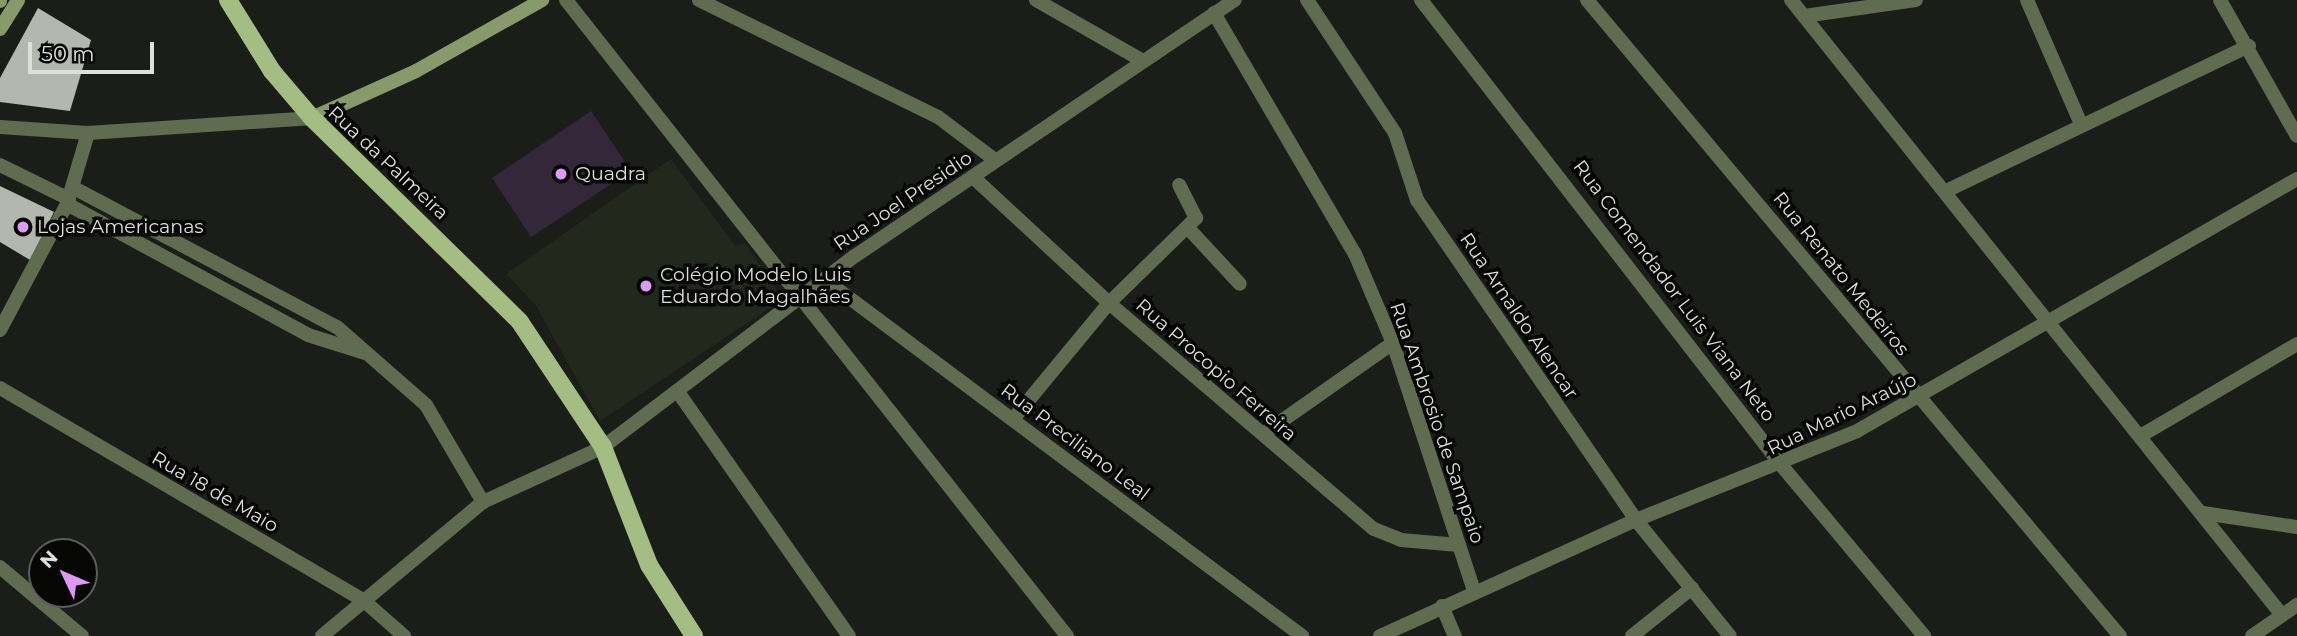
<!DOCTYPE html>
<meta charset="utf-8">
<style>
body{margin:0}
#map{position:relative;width:2297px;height:636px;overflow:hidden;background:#1b1e18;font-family:Montserrat,sans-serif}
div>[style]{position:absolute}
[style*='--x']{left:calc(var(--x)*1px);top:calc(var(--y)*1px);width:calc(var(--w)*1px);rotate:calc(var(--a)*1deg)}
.built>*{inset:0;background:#23281d}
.green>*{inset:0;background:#35273a}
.building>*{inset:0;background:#b3b7af}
.street>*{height:14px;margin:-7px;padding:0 7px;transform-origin:7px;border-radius:7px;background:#5f6c50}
.secondary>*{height:14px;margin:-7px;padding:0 7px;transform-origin:7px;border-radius:7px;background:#869a6c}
.primary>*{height:18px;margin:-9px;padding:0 9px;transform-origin:9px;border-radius:9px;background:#a3bd82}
.dots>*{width:19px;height:19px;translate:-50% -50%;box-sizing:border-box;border:4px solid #060705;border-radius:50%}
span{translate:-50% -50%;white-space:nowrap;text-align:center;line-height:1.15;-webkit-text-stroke:7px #060705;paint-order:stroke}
.street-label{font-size:19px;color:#dddfdb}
.poi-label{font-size:19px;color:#dddfdb}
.left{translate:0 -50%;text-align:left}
.north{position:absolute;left:28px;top:538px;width:70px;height:70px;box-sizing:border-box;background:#060705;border:2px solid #5c5d5b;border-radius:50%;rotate:314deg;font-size:19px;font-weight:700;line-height:28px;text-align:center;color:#dddfdb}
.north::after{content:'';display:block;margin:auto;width:24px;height:32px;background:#dd99f3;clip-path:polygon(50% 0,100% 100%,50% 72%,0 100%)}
.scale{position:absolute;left:28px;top:42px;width:126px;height:32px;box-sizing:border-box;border:4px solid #dddfdb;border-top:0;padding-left:9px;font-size:21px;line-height:24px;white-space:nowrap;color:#dddfdb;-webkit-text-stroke:5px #060705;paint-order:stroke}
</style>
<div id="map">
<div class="built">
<div style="clip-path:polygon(671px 159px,735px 246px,745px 243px,783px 299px,600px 421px,535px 304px,506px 274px)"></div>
</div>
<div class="green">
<div style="clip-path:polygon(591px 111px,631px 171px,531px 237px,492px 178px)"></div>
</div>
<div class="building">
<div style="clip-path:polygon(38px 8px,91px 40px,70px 111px,0 102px,0 78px)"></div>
<div style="clip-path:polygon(0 186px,54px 212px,30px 260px,0 242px)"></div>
</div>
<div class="street">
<div style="--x:566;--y:0;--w:810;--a:51.77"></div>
<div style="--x:699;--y:0;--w:266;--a:26.1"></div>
<div style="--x:938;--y:117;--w:71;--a:37"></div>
<div style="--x:1036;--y:0;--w:121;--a:29.7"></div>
<div style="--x:1307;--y:0;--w:159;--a:56.5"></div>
<div style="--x:1395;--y:133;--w:71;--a:71.8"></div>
<div style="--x:1417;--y:200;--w:388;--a:55.6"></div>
<div style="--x:1636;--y:520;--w:149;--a:51"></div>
<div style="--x:1421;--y:0;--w:589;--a:52.24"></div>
<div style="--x:1782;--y:466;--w:222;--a:50.1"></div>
<div style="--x:1587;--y:0;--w:830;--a:50.04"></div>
<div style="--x:1791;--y:0;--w:787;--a:51.4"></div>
<div style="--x:2027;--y:0;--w:135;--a:66.5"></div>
<div style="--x:2220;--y:0;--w:156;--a:60.5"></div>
<div style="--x:1214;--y:13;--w:279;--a:59.7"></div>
<div style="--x:1355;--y:254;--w:97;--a:66.9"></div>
<div style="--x:1393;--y:343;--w:261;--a:71.9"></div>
<div style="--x:1804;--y:16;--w:113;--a:-8.1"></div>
<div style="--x:0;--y:127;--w:88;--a:3.9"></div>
<div style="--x:88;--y:133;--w:225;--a:-3.8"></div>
<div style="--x:0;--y:165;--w:77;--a:26.2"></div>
<div style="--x:973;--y:177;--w:185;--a:42.8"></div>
<div style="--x:1109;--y:303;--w:348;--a:40.5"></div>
<div style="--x:1374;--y:529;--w:29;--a:22"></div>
<div style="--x:1401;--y:540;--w:58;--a:4.9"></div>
<div style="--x:74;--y:188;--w:297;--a:27.9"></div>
<div style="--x:337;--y:327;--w:118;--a:41.2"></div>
<div style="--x:426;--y:405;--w:113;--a:59.6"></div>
<div style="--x:1946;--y:191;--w:336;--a:-25.6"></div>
<div style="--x:67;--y:204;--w:274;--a:28.5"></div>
<div style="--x:308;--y:335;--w:60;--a:17.5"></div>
<div style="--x:1188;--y:228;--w:76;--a:47.1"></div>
<div style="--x:824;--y:279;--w:597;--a:36.75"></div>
<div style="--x:0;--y:330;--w:143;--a:-62"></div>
<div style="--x:67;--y:204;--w:74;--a:-73.5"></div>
<div style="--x:0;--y:388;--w:420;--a:30.3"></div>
<div style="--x:363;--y:600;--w:55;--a:41.3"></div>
<div style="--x:678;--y:392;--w:298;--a:55"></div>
<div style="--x:1013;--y:419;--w:151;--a:-50.4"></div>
<div style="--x:1109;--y:303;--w:122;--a:-44.3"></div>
<div style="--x:1196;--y:218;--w:37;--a:-117"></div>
<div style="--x:1263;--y:434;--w:159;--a:-35"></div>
<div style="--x:2142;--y:435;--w:180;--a:-30.4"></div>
<div style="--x:2203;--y:513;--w:95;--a:8.5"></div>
<div style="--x:0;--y:567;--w:107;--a:40.1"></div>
<div style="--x:1442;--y:606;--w:33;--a:67"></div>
<div style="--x:322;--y:636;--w:209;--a:-39.8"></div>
<div style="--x:483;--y:502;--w:132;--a:-24.6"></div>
<div style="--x:603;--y:447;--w:316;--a:-37.2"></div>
<div style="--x:855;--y:256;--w:458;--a:-34"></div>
<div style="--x:1380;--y:636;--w:281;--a:-24.4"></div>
<div style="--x:1636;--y:520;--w:238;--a:-21.9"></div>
<div style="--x:1857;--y:431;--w:507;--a:-29.8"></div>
<div style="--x:1632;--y:636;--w:77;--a:-38.7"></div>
<div style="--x:2252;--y:636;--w:55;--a:-34.6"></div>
</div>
<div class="secondary">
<div style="--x:0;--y:1;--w:1;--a:-90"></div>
<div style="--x:0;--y:29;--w:34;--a:-58"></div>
<div style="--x:312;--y:118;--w:114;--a:-24.3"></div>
<div style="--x:416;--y:71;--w:145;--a:-29.4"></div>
</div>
<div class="primary">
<div style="--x:228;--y:0;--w:84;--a:58.2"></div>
<div style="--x:272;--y:71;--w:62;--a:49.6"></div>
<div style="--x:312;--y:118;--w:291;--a:44.4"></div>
<div style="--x:520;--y:322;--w:150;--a:56.4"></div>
<div style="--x:603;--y:447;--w:127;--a:68.7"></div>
<div style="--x:649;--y:565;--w:84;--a:57.6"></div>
</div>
<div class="dots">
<div style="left:561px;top:174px;background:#dd99f3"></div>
<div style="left:23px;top:227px;background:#dd99f3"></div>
<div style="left:646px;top:286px;background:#dd99f3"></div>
</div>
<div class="street-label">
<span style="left:388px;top:163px;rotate:43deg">Rua da Palmeira</span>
<span style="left:903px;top:201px;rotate:-34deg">Rua Joel Presidio</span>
<span style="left:1841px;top:274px;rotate:51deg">Rua Renato Medeiros</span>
<span style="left:1674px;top:291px;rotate:53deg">Rua Comendador Luis Viana Neto</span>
<span style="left:1519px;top:316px;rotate:56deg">Rua Arnaldo Alencar</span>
<span style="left:1216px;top:370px;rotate:41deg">Rua Procopio Ferreira</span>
<span style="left:1842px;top:414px;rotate:-26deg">Rua Mario Araújo</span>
<span style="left:1437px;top:423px;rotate:71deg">Rua Ambrosio de Sampaio</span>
<span style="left:1075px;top:442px;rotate:37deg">Rua Preciliano Leal</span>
<span style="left:215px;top:492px;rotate:30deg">Rua 18 de Maio</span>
</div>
<div class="poi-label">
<span class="left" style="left:575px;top:174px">Quadra</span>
<span class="left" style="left:37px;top:227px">Lojas Americanas</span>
<span class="left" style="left:660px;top:286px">Colégio Modelo Luis<br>Eduardo Magalhães</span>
</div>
<div class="north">N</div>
<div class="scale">50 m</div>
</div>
